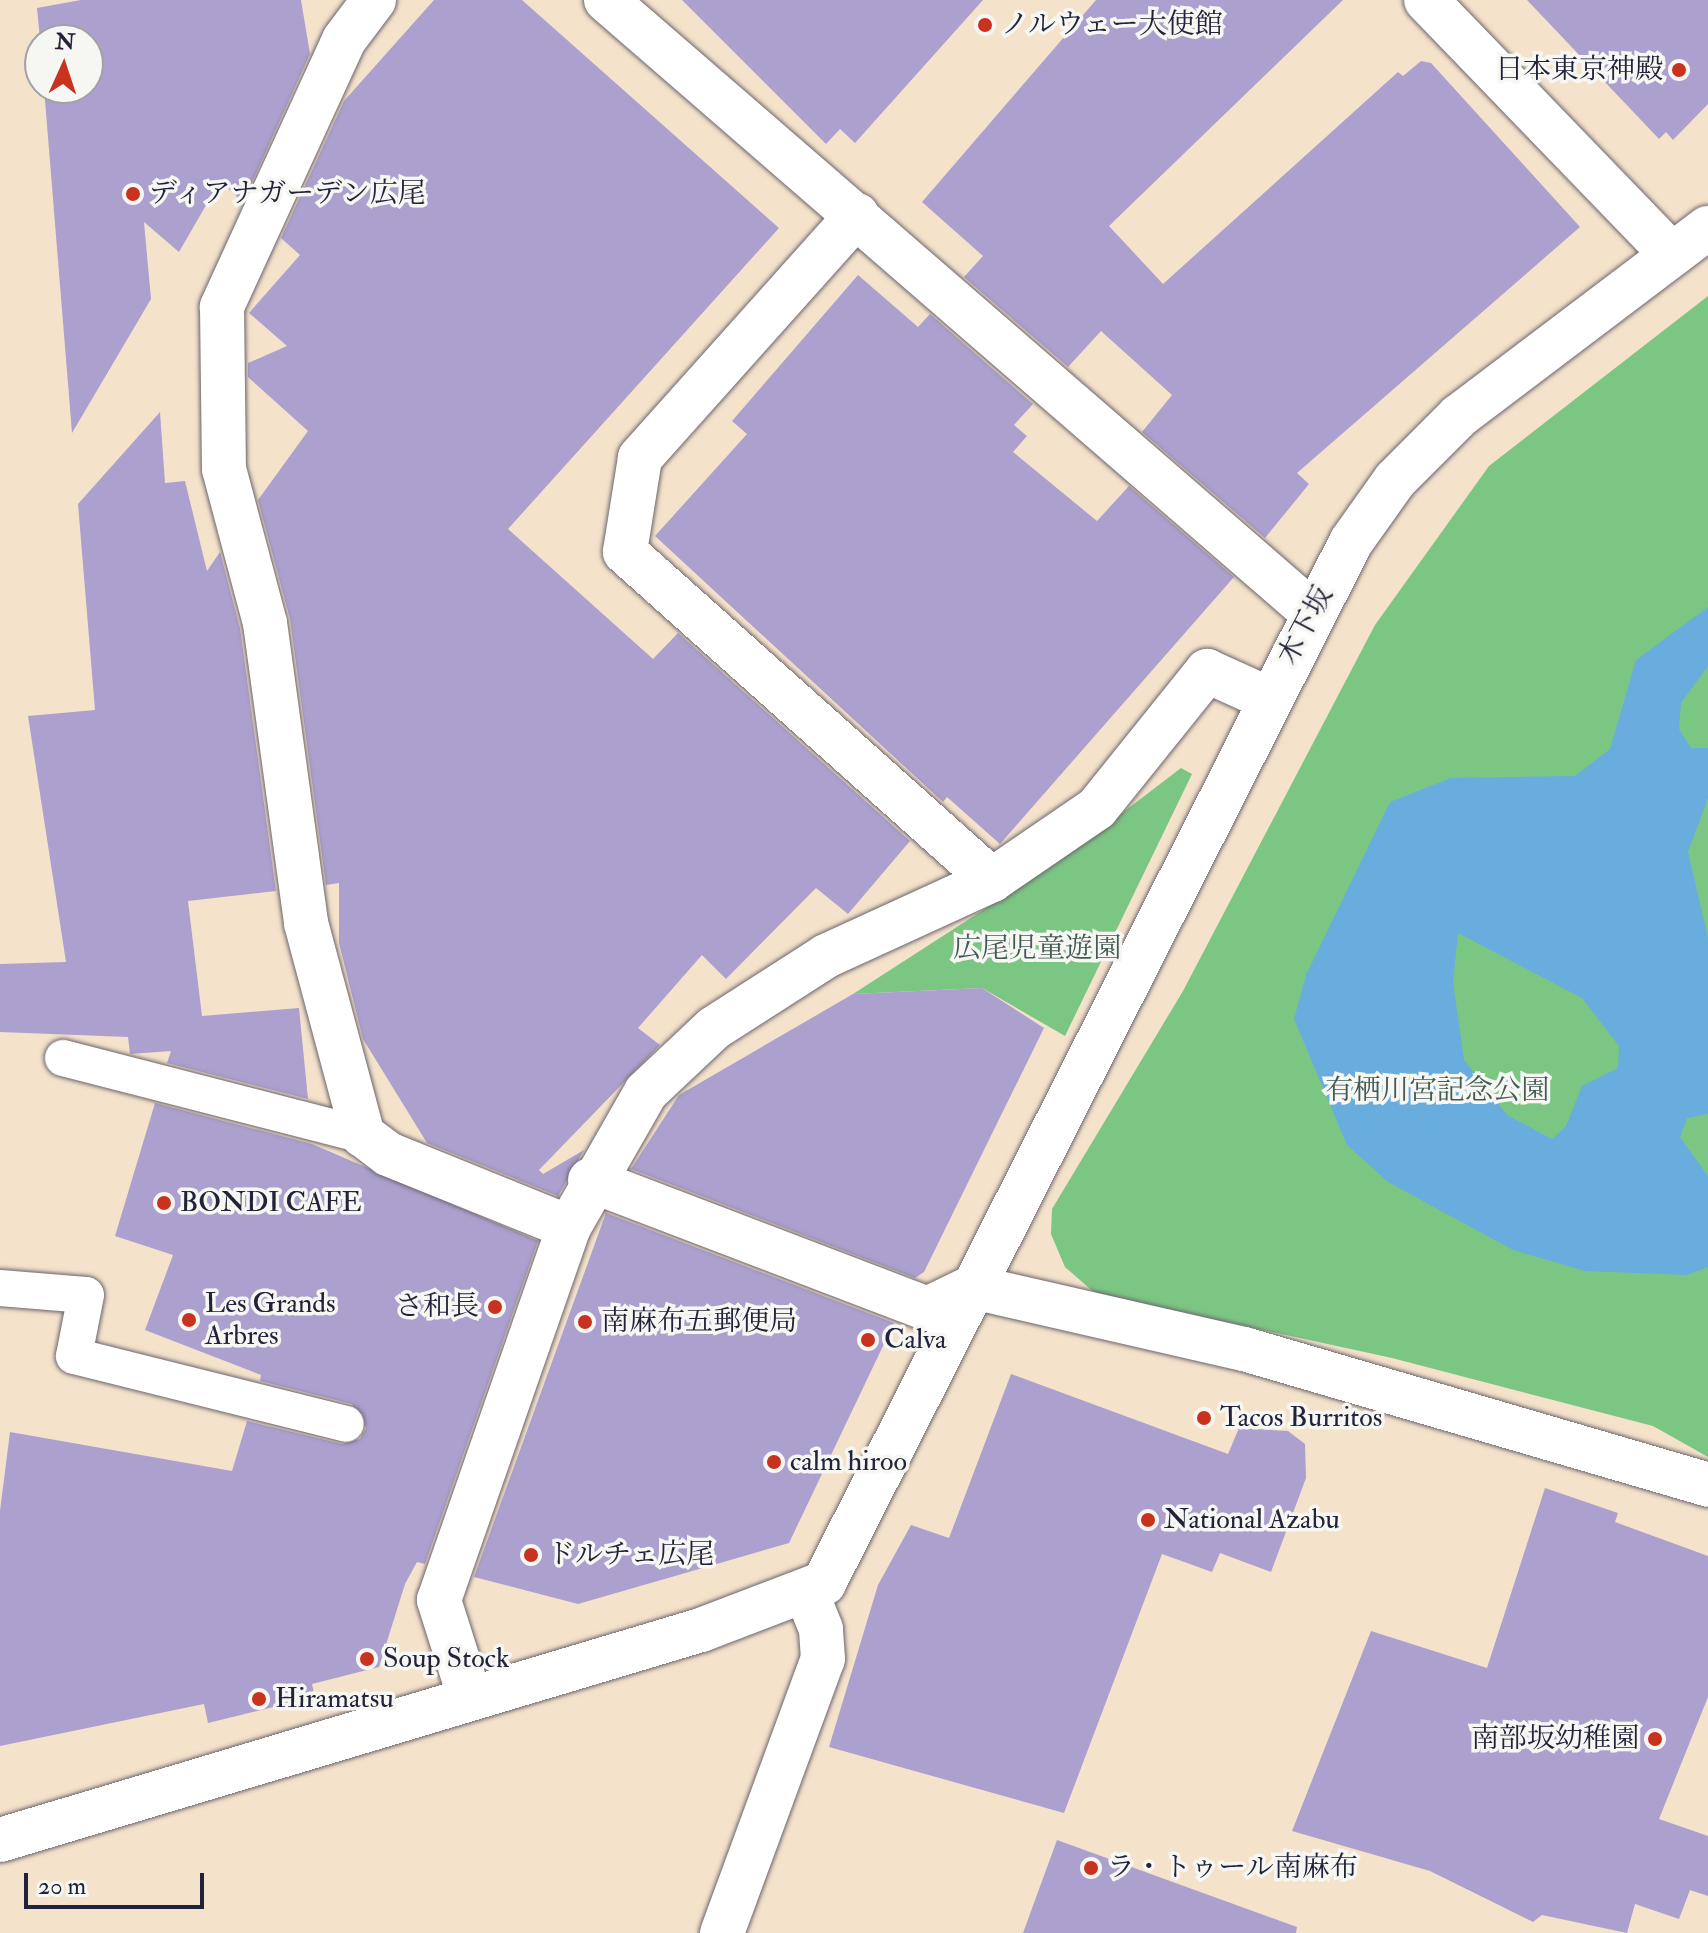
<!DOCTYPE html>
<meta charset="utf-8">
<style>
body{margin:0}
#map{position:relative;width:1708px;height:1933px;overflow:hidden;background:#f4e2cb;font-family:"IM FELL Double Pica","Noto Serif JP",serif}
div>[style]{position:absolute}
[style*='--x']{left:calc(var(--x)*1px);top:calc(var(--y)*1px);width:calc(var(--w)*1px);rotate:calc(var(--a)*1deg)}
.green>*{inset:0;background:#7cc684}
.water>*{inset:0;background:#69acde}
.building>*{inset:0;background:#aca1ce}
.roads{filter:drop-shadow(0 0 2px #6c656d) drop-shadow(0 0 2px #6c656d)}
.service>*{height:36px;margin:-18px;padding:0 18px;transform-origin:18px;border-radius:18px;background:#fff}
.minor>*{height:44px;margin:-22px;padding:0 22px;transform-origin:22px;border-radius:22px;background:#fff}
.tertiary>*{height:44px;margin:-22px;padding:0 22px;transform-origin:22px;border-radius:22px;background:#fff}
.dots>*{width:22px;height:22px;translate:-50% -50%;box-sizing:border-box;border:4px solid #f6f6f2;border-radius:50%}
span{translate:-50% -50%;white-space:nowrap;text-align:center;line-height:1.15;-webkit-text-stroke:7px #f6f6f2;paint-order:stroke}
.poi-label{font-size:28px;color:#22223b}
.left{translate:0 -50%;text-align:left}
.right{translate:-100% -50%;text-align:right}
.street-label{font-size:28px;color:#22223b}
.park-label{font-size:28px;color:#425b55}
.north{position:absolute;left:24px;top:24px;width:80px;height:80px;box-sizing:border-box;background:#f6f6f2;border:2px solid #a1a1a9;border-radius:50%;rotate:3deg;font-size:22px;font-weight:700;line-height:32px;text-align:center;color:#22223b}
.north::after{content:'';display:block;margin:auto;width:28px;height:36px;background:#c8321e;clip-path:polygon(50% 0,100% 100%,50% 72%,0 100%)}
.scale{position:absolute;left:24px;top:1873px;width:180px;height:36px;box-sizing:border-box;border:4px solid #22223b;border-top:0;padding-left:10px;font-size:24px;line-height:28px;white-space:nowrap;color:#22223b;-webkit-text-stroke:6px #f6f6f2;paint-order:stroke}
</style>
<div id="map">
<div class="green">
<div style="clip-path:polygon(1708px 296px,1708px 1457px,1653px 1426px,1392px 1358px,1096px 1294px,1065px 1267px,1051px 1234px,1052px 1209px,1183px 991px,1375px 625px,1489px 466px)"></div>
<div style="clip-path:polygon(1181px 768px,1192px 774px,1065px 1036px,982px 988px,853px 994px,1062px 859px)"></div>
</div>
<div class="water">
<div style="clip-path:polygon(evenodd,1708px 607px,1708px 666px,1681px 703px,1679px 729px,1691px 748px,1708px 748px,1708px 798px,1688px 852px,1708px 938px,1708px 1114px,1687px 1118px,1680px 1137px,1708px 1176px,1708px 1267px,1687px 1275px,1585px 1271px,1513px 1250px,1388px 1182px,1347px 1145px,1294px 1019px,1306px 975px,1390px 802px,1451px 778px,1575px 776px,1610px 749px,1636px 660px,1708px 607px,1458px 933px,1582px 998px,1619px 1046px,1618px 1068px,1582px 1086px,1566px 1126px,1552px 1139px,1507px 1115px,1464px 1060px,1453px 982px,1458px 933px)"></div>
</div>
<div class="building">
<div style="clip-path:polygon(81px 0,301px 0,310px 54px,243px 202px,220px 181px,179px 252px,144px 222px,151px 299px,72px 433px,44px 88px,88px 88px,88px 40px,40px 40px,37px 8px)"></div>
<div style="clip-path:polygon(434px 0,522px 0,779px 228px,508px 529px,653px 659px,678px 633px,910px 841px,848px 914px,816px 888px,726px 979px,702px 955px,638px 1028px,660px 1045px,539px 1170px,543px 1174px,584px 1150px,558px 1196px,427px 1143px,363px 1039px,339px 943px,339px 883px,326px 885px,290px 619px,258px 500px,308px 431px,248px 377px,248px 363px,287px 346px,249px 313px,300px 255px,281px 238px,344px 101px)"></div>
<div style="clip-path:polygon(682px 0,983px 0,855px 143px,840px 129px,826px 144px)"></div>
<div style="clip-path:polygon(1096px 0,1343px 0,1109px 226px,1163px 284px,1398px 72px,1403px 76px,1421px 61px,1431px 63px,1580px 227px,1297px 473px,1309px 484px,1265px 538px,1142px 432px,1172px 395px,1101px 331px,1068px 367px,964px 277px,983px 256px,922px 202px)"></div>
<div style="clip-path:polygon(1527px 0,1708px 0,1708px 104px,1673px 140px,1666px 132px,1659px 139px)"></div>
<div style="clip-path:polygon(858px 275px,918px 327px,930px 314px,1033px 404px,1014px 425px,1027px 436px,1013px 452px,1097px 521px,1129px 486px,1234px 577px,1000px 844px,947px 797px,943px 802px,655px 536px,747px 434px,732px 421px)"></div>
<div style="clip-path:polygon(160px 412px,165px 483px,185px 481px,207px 571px,220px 552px,240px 628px,276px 891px,188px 901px,202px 1016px,299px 1008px,308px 1099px,167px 1063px,171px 1051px,130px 1054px,128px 1037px,0 1032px,0 964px,66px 962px,28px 716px,95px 710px,78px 504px)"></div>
<div style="clip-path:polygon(982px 988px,1044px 1028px,924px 1272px,915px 1278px,631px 1169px,679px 1095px,853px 994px)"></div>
<div style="clip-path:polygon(155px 1103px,312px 1144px,538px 1241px,425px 1564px,417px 1562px,405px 1584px,379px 1667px,312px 1684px,315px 1697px,208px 1723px,204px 1704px,0 1746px,0 1511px,10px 1432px,232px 1471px,247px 1421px,342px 1444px,360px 1439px,366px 1428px,352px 1404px,260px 1381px,261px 1375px,145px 1330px,173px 1255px,115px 1236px)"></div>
<div style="clip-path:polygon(606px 1213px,894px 1323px,789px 1543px,578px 1604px,474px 1577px)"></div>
<div style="clip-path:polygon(1011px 1374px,1228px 1454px,1239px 1428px,1288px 1431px,1305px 1444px,1306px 1478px,1271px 1572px,1220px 1553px,1212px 1572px,1162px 1554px,1064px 1813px,829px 1747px,878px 1585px,911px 1525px,949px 1538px)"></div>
<div style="clip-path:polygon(1545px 1488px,1618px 1513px,1615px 1522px,1708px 1556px,1708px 1697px,1659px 1819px,1708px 1836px,1708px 1896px,1690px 1890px,1679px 1919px,1635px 1904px,1627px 1933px,1542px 1915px,1533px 1922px,1430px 1871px,1292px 1831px,1371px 1631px,1487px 1668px)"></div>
<div style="clip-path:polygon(1057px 1840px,1297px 1927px,1296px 1933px,1023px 1933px)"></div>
</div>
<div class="roads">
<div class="service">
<div style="--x:63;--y:1058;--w:310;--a:14.4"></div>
<div style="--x:0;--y:1288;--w:86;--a:4.7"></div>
<div style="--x:86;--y:1295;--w:62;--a:101.1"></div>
<div style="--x:74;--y:1356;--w:280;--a:14"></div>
</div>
<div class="minor">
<div style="--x:374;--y:0;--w:50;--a:126.9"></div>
<div style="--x:344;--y:40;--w:294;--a:114.6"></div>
<div style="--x:222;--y:307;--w:162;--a:89.3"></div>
<div style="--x:224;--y:469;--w:159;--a:75.1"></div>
<div style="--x:265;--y:623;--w:303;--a:82.2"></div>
<div style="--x:306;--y:923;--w:220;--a:75"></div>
<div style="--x:363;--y:1135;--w:31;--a:37"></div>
<div style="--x:388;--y:1154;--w:195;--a:22"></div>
<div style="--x:606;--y:0;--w:934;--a:40.92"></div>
<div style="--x:1426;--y:0;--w:354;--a:46"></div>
<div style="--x:857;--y:215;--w:326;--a:131.8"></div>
<div style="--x:640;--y:458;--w:95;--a:99.1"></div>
<div style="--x:625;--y:552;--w:492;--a:41.8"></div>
<div style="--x:590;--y:1180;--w:361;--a:20.9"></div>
<div style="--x:927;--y:1309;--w:51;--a:-25.6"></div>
<div style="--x:470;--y:1698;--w:103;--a:-107.6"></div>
<div style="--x:439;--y:1600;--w:395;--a:-70.8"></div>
<div style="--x:569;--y:1227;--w:155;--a:-60.3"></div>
<div style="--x:646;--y:1092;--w:93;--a:-43.3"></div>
<div style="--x:714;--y:1028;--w:133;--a:-32.7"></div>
<div style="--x:826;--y:956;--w:183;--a:-24.6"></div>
<div style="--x:992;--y:880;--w:127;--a:-34.4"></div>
<div style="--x:1097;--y:808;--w:176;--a:-51.2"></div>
<div style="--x:1207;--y:671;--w:68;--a:24.3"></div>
<div style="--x:722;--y:1933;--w:292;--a:-69.8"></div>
<div style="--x:823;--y:1659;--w:30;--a:-94"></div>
<div style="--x:821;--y:1629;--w:38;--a:-112"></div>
</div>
<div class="tertiary">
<div style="--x:973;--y:1287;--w:278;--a:12.9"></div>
<div style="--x:1244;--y:1349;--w:484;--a:16.3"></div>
<div style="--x:0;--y:1840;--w:732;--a:-16.68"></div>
<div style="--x:701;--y:1630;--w:132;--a:-20.9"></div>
<div style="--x:824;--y:1583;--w:1167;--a:-63.15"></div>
<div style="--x:1351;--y:542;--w:76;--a:-54.6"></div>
<div style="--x:1395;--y:480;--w:91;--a:-45"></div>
<div style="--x:1459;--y:416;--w:312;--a:-37.1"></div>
</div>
</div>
<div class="dots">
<div style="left:985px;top:25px;background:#c8321e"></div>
<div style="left:1679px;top:70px;background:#c8321e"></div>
<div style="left:133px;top:194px;background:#c8321e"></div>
<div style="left:164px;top:1203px;background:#c8321e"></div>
<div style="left:495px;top:1307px;background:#c8321e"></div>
<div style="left:189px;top:1320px;background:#c8321e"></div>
<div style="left:585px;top:1322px;background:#c8321e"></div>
<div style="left:868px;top:1340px;background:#c8321e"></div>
<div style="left:1204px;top:1418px;background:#c8321e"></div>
<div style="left:774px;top:1462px;background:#c8321e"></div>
<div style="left:1148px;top:1520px;background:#c8321e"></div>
<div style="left:531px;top:1555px;background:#c8321e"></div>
<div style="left:367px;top:1659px;background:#c8321e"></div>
<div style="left:259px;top:1699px;background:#c8321e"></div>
<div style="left:1655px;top:1739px;background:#c8321e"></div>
<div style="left:1091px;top:1868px;background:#c8321e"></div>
</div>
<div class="poi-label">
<span class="left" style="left:1001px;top:25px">ノルウェー大使館</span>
<span class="right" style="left:1663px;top:70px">日本東京神殿</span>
<span class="left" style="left:149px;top:194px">ディアナガーデン広尾</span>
<span class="left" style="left:180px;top:1203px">BONDI CAFE</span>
<span class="left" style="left:205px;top:1320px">Les Grands<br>Arbres</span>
<span class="right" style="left:479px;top:1307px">さ和長</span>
<span class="left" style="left:601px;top:1322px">南麻布五郵便局</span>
<span class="left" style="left:884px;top:1340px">Calva</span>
<span class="left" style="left:1220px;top:1418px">Tacos Burritos</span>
<span class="left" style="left:790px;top:1462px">calm hiroo</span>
<span class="left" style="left:1164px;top:1520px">National Azabu</span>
<span class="left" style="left:547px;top:1555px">ドルチェ広尾</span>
<span class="left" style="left:383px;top:1659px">Soup Stock</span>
<span class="left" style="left:275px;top:1699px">Hiramatsu</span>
<span class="right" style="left:1639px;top:1739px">南部坂幼稚園</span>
<span class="left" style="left:1107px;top:1868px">ラ・トゥール南麻布</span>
</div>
<div class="street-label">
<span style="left:1306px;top:626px;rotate:-62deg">木下坂</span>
</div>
<div class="park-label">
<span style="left:1037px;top:949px">広尾児童遊園</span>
<span style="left:1437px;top:1091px">有栖川宮記念公園</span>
</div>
<div class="north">N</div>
<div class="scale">20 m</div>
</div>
